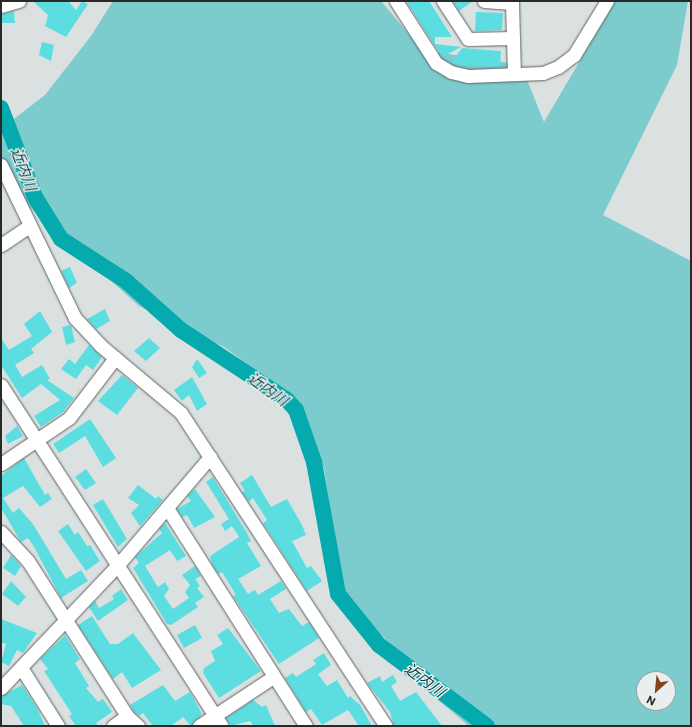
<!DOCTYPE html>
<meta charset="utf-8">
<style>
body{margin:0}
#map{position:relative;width:692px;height:727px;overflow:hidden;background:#dbe1e1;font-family:Commissioner,"Noto Sans JP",sans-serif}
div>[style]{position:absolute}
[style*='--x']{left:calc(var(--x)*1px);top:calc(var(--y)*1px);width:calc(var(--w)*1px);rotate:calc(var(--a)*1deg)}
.green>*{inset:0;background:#7ccbcd}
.river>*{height:16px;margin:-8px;padding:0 8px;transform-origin:8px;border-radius:8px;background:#04aaad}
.building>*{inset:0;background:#5cdee1}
.roads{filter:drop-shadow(0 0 1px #5f6363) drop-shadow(0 0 1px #5f6363)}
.minor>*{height:13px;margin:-6.5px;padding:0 6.5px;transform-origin:6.5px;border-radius:6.5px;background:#fff}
span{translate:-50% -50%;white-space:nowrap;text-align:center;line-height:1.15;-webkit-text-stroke:3px #e9eeee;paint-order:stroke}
.water-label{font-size:15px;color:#044345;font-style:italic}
.frame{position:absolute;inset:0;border:2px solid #282a2a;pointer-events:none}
.north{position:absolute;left:636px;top:671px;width:40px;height:40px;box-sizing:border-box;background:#e9eeee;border:1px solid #9ca0a0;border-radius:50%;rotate:207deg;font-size:11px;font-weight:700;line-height:16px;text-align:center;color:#282a2a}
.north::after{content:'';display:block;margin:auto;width:14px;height:18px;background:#87411c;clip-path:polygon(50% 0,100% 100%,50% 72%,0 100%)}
</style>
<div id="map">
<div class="green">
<div style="clip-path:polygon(evenodd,113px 1px,381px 1px,422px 50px,521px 65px,544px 122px,615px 1px,688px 1px,677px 65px,603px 215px,691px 261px,691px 726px,469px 726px,425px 689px,403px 656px,370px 624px,343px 590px,324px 468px,290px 395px,224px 347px,139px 306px,15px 194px,1px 159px,1px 129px,45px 95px,91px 36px,113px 1px,644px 679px,668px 679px,668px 703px,644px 703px,644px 679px)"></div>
</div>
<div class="river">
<div style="--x:1;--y:108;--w:95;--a:69.1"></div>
<div style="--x:35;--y:197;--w:49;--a:58.2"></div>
<div style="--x:61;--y:239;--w:77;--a:32.9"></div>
<div style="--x:126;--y:281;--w:74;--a:41.7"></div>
<div style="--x:181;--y:330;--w:127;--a:33.4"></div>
<div style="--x:287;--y:400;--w:13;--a:48"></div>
<div style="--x:296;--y:410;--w:55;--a:70.9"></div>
<div style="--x:314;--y:462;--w:134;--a:79.7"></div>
<div style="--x:338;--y:594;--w:65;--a:51.2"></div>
<div style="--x:379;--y:645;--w:135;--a:36.9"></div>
</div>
<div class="building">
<div style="clip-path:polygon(33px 1px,68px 1px,76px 10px,82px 1px,88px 4px,66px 37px,45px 26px,48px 15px)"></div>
<div style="clip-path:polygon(406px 1px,429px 1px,452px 37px,435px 37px,435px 44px,461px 47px,442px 57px)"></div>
<div style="clip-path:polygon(453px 1px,473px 1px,459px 11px)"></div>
<div style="clip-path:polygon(14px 11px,15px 23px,1px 23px,1px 14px)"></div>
<div style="clip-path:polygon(476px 12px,503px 13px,502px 30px,475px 31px)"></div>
<div style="clip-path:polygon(42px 42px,54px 45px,51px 61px,39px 55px)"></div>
<div style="clip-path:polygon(462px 48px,501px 51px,500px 67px,454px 64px,451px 63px)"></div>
<div style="clip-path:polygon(70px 267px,77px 283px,69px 288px,61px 271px)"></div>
<div style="clip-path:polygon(105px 309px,110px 321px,96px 329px,87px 319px)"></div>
<div style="clip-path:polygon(40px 311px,52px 332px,31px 349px,34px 353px,15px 365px,22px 377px,42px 365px,50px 379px,47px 380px,74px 398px,63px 412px,41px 427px,34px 416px,60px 400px,41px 384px,22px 398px,1px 365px,1px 338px,9px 350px,32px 336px,24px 324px)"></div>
<div style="clip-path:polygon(71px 325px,75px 342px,66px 345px,62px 327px)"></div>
<div style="clip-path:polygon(149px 338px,160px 348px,146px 361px,134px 351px)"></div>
<div style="clip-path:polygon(89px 345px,102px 357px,93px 370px,86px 365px,76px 379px,61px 369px,69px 359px,75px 364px)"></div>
<div style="clip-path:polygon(197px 359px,207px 373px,199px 378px,192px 367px)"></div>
<div style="clip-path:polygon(122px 375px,138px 388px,117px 415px,98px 401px)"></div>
<div style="clip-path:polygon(192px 377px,207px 404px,197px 411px,189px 395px,182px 401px,174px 390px)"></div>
<div style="clip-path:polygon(90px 419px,116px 458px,103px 467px,85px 436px,59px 453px,53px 444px)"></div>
<div style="clip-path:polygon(17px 426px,23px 436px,8px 444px,5px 436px)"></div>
<div style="clip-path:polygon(24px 458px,45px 495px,48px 493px,52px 499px,40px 507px,23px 486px,3px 498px,13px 513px,19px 508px,33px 524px,66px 579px,81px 570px,88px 581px,61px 598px,34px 547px,28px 538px,21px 542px,1px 508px,1px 476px)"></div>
<div style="clip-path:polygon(86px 469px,96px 483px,85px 490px,75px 477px)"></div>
<div style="clip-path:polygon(252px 475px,271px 507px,287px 499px,302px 525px,306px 535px,292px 541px,307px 568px,311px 566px,322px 581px,307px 591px,263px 523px,267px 520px,253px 498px,249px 502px,242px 492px,245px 491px,240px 483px)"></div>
<div style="clip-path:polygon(213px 477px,247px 533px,251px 541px,247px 543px,261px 566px,238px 579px,248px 594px,255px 590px,258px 595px,281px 581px,286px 589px,270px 599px,279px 613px,289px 609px,302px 626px,309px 622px,319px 638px,279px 664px,233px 596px,236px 595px,222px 572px,218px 574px,212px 564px,210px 556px,239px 537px,232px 526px,225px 531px,221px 524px,229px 519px,206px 482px)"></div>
<div style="clip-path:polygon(138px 485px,156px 499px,158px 496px,163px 500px,140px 526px,131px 513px,139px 505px,128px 498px)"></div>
<div style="clip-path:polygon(195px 489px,215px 517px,194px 528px,187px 515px,182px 517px,177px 509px,191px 501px,187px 496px)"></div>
<div style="clip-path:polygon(103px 499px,127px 539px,118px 547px,93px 505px)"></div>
<div style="clip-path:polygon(165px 523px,186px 556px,177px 561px,170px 550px,145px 566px,158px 587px,165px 582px,169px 589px,164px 596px,173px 609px,189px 598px,185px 592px,190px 585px,182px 575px,195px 566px,201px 576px,195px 579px,200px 586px,197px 588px,204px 597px,195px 603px,198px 607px,171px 625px,167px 624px,133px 568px,139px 563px,135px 557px,162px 533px,159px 529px)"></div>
<div style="clip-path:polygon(68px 524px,75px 535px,78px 532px,87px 546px,90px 545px,100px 561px,86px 571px,58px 531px)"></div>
<div style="clip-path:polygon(11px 555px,21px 566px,15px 576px,3px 568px)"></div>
<div style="clip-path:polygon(11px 581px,26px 597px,18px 606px,2px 594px)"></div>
<div style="clip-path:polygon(121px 589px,128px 600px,98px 621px,89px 607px,95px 601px,99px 608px,114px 599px,112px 596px)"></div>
<div style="clip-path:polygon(92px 616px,110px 644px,118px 644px,133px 633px,161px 670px,132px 688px,122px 672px,113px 679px,78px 625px)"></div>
<div style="clip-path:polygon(1px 619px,37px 633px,23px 653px,17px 650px,9px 666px,1px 662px,6px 644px,1px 642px)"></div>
<div style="clip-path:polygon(195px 625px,202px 638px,184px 648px,177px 635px)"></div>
<div style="clip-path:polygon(228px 628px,261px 671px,219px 698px,203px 673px,204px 668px,215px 661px,211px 651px,223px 644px,217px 635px)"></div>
<div style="clip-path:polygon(65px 635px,80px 659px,75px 663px,89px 686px,86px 688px,98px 702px,103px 699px,112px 712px,96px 723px,98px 726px,76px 726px,69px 716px,72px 714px,44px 671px,48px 669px,40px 659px)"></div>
<div style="clip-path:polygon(324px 653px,331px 665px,318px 674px,327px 686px,337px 680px,348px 698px,350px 696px,360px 705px,372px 726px,359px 726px,348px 710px,322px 725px,311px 709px,306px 712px,285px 678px,293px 673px,296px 677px,316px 664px,313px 660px)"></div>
<div style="clip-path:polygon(393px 675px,397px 682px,391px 686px,400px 701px,416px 692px,442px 726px,394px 726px,390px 712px,367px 683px,380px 676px,382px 682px)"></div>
<div style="clip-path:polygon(22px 685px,37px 708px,45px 726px,24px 726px,11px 706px,1px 704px,1px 696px)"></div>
<div style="clip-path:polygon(163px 685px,175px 701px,190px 692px,202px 714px,191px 726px,183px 717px,171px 726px,153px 726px,143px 713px,139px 716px,134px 712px,130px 705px)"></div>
<div style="clip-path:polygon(253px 700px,262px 707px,266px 705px,275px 726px,254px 726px,250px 721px,231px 726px,226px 718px)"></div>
</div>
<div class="roads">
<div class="minor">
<div style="--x:396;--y:1;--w:74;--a:57.2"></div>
<div style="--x:436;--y:63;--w:17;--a:31"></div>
<div style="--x:451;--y:72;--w:17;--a:13"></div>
<div style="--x:468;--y:76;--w:75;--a:-2.3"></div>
<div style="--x:543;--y:73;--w:16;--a:-22"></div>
<div style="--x:558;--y:67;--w:20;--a:-37"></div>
<div style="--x:574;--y:55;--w:63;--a:-58.6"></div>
<div style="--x:443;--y:1;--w:45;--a:56.7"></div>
<div style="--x:468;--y:39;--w:45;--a:-1.3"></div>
<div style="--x:484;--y:1;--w:28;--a:4"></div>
<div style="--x:512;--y:3;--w:71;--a:88.4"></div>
<div style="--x:1;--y:6;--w:19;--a:-16"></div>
<div style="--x:1;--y:165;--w:170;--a:64.2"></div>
<div style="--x:75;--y:318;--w:38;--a:47"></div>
<div style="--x:101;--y:346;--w:104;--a:39.9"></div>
<div style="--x:181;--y:413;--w:374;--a:56.8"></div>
<div style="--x:1;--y:245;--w:34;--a:-34"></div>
<div style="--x:1;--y:385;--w:406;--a:57.1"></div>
<div style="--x:1;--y:464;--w:82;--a:-34.1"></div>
<div style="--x:69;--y:418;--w:76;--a:-52.5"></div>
<div style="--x:167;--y:508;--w:259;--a:57.5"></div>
<div style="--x:1;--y:532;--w:40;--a:47"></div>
<div style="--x:28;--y:561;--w:184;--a:57.4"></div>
<div style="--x:127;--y:716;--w:15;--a:42"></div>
<div style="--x:22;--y:669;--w:67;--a:57.7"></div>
<div style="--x:1;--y:688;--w:167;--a:-46.5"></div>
<div style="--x:116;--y:567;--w:145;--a:-49.5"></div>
<div style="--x:113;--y:726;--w:17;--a:-36"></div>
<div style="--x:199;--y:726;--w:89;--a:-33.5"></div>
</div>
</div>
<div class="water-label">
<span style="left:24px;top:169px;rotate:69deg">近内川</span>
<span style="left:268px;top:389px;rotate:36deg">近内川</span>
<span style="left:425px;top:680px;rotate:37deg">近内川</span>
</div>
<div class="frame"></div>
<div class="north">N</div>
</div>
